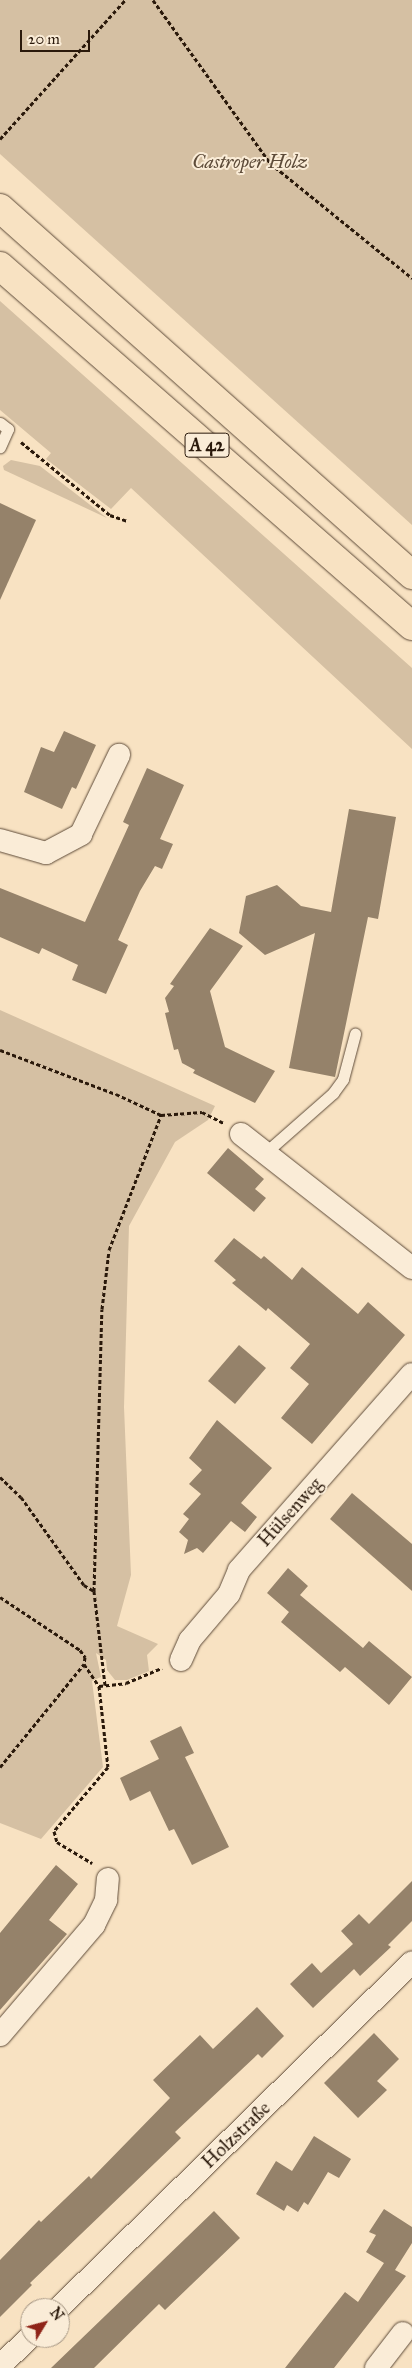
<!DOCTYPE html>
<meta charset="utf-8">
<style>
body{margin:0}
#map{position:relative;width:412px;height:2368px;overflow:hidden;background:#f8e2c2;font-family:"IM FELL Great Primer",serif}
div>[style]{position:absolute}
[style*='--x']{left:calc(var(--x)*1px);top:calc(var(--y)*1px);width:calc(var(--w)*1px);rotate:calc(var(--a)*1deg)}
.green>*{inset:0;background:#d5c0a3}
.building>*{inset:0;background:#95826a}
.path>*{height:3px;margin-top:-1.5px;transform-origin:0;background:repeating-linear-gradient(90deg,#2a190b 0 4px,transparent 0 6.5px)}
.roads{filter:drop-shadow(0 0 1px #5e4b39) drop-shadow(0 0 1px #5e4b39)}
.service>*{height:11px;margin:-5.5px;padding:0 5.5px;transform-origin:5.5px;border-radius:5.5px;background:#faecd7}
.minor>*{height:22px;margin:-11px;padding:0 11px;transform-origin:11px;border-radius:11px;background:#faecd7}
.motorway>*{height:28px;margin:-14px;padding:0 14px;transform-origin:14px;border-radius:14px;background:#f8e2c2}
span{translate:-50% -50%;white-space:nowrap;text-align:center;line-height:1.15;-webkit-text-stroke:4px #faecd7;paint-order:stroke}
.shield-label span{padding:1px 4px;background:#faecd7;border:1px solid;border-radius:4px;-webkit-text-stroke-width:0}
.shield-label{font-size:18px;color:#2a190b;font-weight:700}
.park-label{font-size:19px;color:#5d4b39;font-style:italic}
.street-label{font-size:19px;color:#2a190b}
.north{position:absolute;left:20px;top:2298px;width:50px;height:50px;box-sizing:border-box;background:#faecd7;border:1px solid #a79885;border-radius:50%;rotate:53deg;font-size:14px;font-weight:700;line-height:20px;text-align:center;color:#2a190b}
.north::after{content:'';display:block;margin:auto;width:18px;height:22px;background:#8f2418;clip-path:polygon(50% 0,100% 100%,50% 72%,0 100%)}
.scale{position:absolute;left:20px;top:30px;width:70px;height:22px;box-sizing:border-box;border:2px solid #2a190b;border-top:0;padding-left:6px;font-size:15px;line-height:18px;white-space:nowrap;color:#2a190b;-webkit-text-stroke:4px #faecd7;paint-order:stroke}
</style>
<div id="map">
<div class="green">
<div style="clip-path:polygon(0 0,412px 0,412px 525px,0 154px)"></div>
<div style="clip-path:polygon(0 301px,412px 668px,412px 749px,131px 488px,111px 509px,46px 459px,51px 453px,0 410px)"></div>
<div style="clip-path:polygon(11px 460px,40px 466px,107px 518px,4px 470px,3px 466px)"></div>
<div style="clip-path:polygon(0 1010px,215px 1106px,208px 1120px,175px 1142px,129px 1226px,124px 1407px,131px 1575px,117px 1626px,158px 1644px,147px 1655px,149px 1671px,127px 1680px,115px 1680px,107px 1670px,106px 1660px,96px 1653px,101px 1677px,92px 1681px,103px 1767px,41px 1839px,0 1823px)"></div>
</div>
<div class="building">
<div style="clip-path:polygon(0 503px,36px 520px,0 600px)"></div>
<div style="clip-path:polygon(64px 731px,96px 745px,76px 789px,72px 787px,62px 809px,24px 792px,41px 747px,54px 752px)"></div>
<div style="clip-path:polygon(147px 768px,184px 785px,160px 839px,173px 844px,162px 869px,155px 866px,140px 891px,118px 940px,128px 945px,106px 994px,72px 980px,78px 965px,42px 948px,39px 954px,0 937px,0 888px,85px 922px,129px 825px,123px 822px)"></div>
<div style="clip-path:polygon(349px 809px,396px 817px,378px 919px,368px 917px,335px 1077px,289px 1068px,315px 933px,265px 955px,239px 933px,246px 896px,277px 885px,301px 906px,331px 912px)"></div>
<div style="clip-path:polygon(210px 928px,243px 946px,210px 991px,225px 1047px,275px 1071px,255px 1103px,193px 1073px,195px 1070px,182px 1063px,178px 1049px,174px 1050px,165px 1013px,169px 1012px,165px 998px,174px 986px,170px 984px)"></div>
<div style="clip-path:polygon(228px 1148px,264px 1179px,255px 1189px,266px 1198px,254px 1212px,207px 1173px)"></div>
<div style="clip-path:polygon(234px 1238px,261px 1259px,264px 1256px,292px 1280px,302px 1267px,358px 1314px,368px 1302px,405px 1335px,312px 1444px,281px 1418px,309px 1384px,290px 1368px,310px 1344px,268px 1308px,266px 1311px,232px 1283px,236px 1280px,214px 1261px)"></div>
<div style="clip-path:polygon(239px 1345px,266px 1368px,235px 1404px,208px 1381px)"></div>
<div style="clip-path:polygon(217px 1420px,272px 1468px,241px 1503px,257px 1517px,245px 1532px,231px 1521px,203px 1553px,197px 1548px,184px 1554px,188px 1540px,179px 1532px,189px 1519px,183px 1514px,201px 1494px,189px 1484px,202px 1470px,189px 1458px)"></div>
<div style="clip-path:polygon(352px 1493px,412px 1544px,412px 1591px,330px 1519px)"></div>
<div style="clip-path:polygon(288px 1568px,308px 1586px,300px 1595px,363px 1648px,369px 1641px,412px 1677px,389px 1705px,345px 1667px,340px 1672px,281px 1622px,289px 1612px,267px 1593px)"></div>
<div style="clip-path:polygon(181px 1726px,194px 1753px,185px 1757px,229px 1847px,192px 1865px,174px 1829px,169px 1831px,150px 1791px,130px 1801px,120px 1778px,159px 1759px,150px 1741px)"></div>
<div style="clip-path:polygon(56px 1865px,78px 1884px,49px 1920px,67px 1934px,0 2010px,0 1933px)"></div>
<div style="clip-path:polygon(412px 1881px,412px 1921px,388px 1945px,391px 1947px,360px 1976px,354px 1969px,313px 2008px,290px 1984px,312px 1963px,321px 1973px,353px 1944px,341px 1931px,359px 1914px,369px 1924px)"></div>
<div style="clip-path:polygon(257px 2007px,284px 2036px,262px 2058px,258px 2054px,175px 2132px,181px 2138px,30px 2283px,32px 2285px,0 2317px,0 2260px,39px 2220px,41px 2222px,89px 2176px,91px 2179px,170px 2098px,153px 2080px,200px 2035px,213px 2049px)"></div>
<div style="clip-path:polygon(374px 2033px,399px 2059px,377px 2081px,387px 2090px,358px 2118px,324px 2083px)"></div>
<div style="clip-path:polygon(314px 2136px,351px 2159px,339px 2178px,328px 2172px,308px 2205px,304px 2202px,298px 2212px,287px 2205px,284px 2211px,256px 2194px,276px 2161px,292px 2171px)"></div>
<div style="clip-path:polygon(384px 2209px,412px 2227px,412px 2243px,395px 2270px,406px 2276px,334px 2368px,285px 2368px,345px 2292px,358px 2302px,384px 2263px,366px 2252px,376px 2235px,369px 2232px)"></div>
<div style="clip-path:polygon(214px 2211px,240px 2238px,165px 2310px,159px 2304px,94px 2368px,51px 2368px)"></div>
</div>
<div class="path">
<div style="--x:153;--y:0;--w:201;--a:54.3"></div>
<div style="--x:270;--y:163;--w:183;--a:39"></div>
<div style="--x:0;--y:139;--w:187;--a:-48"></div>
<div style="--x:21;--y:442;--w:115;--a:39.4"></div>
<div style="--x:110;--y:515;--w:18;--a:19"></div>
<div style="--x:0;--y:1050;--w:124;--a:20.8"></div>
<div style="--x:116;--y:1094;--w:50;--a:25"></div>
<div style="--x:161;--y:1115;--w:41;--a:-4.2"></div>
<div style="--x:202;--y:1112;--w:25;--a:27"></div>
<div style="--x:0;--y:1477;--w:29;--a:44"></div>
<div style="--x:21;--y:1497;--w:108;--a:54.4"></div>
<div style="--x:84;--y:1585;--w:12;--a:31"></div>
<div style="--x:0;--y:1597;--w:96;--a:33.5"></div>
<div style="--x:80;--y:1650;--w:9;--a:54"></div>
<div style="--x:85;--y:1657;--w:7;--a:98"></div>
<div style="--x:84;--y:1664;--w:27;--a:56"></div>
<div style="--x:99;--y:1686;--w:81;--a:83.7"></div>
<div style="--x:108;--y:1767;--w:84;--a:130.2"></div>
<div style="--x:54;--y:1831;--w:11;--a:75"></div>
<div style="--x:57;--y:1842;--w:41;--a:31"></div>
<div style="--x:105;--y:1685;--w:95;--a:-96.7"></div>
<div style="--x:94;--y:1591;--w:282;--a:-88.4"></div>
<div style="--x:102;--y:1309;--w:59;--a:-83.2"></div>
<div style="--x:109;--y:1250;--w:145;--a:-68.9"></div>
<div style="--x:99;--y:1686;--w:27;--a:-6"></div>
<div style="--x:126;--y:1683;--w:39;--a:-23"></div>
<div style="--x:0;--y:1767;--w:133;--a:-50.8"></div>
</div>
<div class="roads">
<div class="service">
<div style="--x:0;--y:423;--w:10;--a:37"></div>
<div style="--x:8;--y:429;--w:20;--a:114"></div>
<div style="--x:265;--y:1153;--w:91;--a:-41.4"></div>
<div style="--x:333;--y:1093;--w:17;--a:-54"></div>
<div style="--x:343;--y:1079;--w:47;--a:-75.1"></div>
</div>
<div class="minor">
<div style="--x:0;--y:840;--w:48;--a:15.8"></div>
<div style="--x:46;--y:853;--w:40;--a:-28"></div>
<div style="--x:81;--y:834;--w:88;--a:-64.3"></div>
<div style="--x:241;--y:1134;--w:217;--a:38.1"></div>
<div style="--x:181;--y:1660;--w:22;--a:-66"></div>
<div style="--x:190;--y:1640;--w:60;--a:-49.7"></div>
<div style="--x:229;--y:1594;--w:26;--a:-67"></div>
<div style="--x:239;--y:1570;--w:261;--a:-48.6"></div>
<div style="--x:0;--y:2035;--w:145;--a:-49.5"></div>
<div style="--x:94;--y:1925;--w:28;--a:-64"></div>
<div style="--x:106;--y:1900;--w:21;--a:-85"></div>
<div style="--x:59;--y:2308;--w:494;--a:-44.4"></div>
<div style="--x:0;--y:2366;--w:42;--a:-44"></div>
<div style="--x:376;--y:2368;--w:44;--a:-52.4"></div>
</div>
<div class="motorway">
<div style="--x:0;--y:208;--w:552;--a:41.69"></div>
<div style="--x:0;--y:266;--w:547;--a:41.15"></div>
</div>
</div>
<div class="shield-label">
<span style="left:207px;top:445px">A 42</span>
</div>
<div class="park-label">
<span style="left:250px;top:162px">Castroper Holz</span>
</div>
<div class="street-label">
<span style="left:290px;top:1512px;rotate:-48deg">Hülsenweg</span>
<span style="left:236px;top:2135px;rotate:-44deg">Holzstraße</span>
</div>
<div class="north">N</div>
<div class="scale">20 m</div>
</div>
